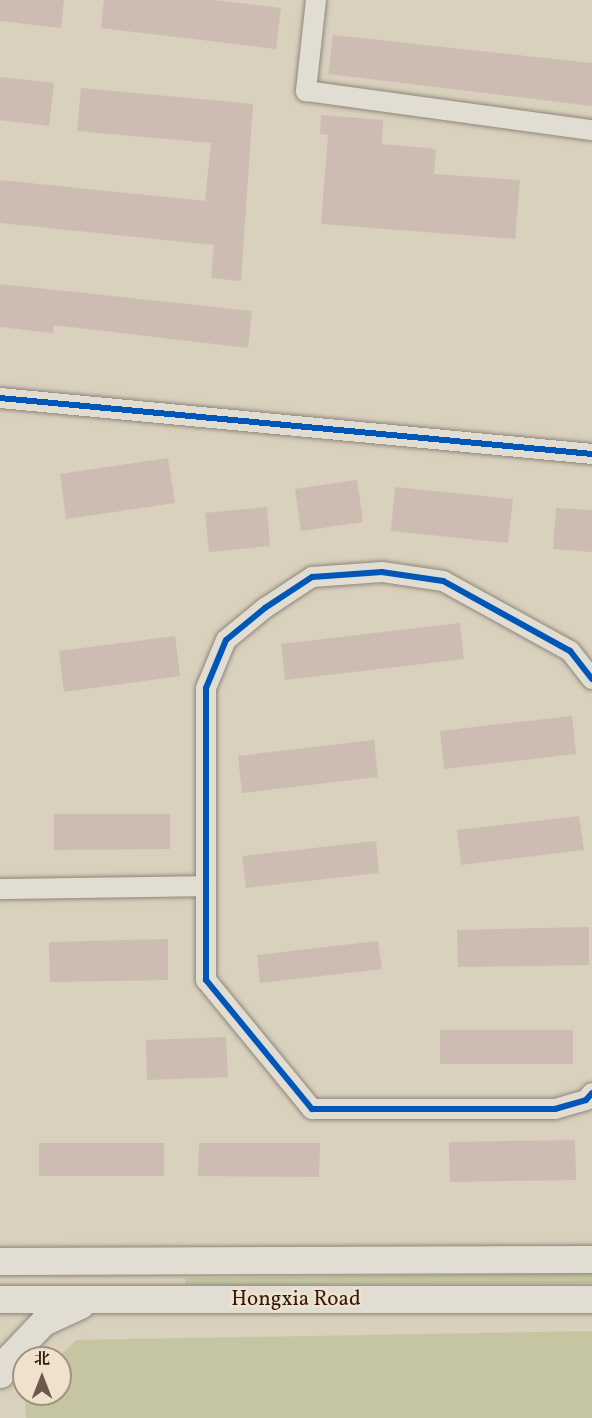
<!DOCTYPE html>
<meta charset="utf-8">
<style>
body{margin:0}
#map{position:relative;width:592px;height:1418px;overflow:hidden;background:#d9d0bd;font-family:Vollkorn,"Noto Serif SC",serif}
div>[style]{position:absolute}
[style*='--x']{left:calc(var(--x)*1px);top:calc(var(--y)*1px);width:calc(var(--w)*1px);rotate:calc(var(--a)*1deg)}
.green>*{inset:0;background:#c5c5a2}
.building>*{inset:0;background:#cdbcb1}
.roads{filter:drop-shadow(0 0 2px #8f867a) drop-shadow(0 0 2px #8f867a)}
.street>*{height:20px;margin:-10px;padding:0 10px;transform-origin:10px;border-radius:10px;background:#e2ddd3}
.secondary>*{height:27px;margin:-13.5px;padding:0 13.5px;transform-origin:13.5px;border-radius:13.5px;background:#e2ddd3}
.cycleway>*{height:6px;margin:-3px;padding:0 3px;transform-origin:3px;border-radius:3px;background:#0057b8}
span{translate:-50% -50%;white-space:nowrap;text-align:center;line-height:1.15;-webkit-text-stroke:5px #eee2cc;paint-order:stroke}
.street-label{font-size:21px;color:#33180d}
.north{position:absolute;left:12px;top:1346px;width:60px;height:60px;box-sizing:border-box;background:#eee2cc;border:2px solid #a39180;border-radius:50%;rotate:0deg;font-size:16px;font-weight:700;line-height:24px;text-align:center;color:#33180d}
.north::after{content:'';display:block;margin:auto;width:21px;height:27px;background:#6d584b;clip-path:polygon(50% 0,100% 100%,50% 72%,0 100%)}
</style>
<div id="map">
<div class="green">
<div style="clip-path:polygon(592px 1273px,592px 1283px,185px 1285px,185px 1278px)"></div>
<div style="clip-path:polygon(592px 1331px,592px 1418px,26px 1418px,25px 1394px,60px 1394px,58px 1358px,76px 1340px)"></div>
</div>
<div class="building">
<div style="clip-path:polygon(0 0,64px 0,61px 28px,0 21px)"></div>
<div style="clip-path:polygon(104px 0,215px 0,281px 8px,276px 49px,101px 28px)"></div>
<div style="clip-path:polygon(333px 35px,592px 63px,592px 106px,328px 74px)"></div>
<div style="clip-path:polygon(0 77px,54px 83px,49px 126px,0 120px)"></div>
<div style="clip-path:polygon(81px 88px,253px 104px,241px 281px,211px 278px,214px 245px,0 223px,0 180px,205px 201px,211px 143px,77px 131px)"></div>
<div style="clip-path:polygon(321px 115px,383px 120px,382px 144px,436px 149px,434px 174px,520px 180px,515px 239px,321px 224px,328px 135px,320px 134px)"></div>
<div style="clip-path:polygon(0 284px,252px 311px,248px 348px,54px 325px,53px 333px,0 327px)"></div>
<div style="clip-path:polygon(168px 458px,175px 503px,66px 519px,60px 474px)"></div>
<div style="clip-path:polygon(357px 480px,363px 522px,301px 531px,295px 489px)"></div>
<div style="clip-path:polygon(395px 487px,513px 499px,508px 543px,391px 531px)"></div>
<div style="clip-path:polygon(267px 507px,270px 546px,209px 552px,205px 513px)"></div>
<div style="clip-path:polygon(556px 508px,592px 510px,592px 552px,553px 549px)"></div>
<div style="clip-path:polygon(460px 623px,464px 659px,285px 680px,281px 644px)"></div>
<div style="clip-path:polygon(175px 636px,180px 676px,64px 692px,59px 651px)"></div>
<div style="clip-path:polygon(572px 716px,576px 754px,444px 769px,440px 731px)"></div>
<div style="clip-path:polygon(374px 740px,378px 777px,242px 793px,238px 756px)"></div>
<div style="clip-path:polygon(54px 814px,170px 814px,170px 849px,54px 850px)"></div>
<div style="clip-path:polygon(579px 816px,584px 850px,461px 865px,457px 830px)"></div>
<div style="clip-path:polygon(376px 841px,379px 873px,246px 888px,242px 856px)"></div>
<div style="clip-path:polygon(589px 927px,589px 965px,458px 967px,457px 930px)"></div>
<div style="clip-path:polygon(168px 939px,168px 980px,50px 982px,49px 942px)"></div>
<div style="clip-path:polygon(378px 941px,382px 969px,260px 983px,257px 955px)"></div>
<div style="clip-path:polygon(440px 1030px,573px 1030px,573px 1064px,440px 1064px)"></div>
<div style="clip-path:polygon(226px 1037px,228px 1077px,147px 1080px,146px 1040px)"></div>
<div style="clip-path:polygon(575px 1140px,576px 1180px,450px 1182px,449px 1142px)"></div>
<div style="clip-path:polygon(39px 1143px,164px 1143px,164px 1176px,39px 1176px)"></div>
<div style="clip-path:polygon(199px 1143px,320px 1143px,319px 1177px,198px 1176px)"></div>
</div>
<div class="roads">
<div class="street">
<div style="--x:316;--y:0;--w:92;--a:96.3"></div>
<div style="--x:306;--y:91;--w:289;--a:7.8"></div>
<div style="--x:0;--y:398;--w:595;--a:5.4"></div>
<div style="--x:592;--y:679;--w:36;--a:-128"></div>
<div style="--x:570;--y:651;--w:145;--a:-151.1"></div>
<div style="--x:443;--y:581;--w:62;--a:-171.6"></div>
<div style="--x:382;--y:572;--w:70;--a:175.9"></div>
<div style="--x:312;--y:577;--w:56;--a:146.6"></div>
<div style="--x:265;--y:608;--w:50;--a:140.6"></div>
<div style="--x:226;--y:640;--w:52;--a:112.6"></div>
<div style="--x:206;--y:688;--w:292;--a:90"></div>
<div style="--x:206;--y:980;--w:167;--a:50.6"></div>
<div style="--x:312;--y:1109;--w:243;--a:0"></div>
<div style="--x:555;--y:1109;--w:32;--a:-16"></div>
<div style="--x:586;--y:1100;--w:9;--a:-49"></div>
<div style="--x:0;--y:889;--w:206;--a:-0.8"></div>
</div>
<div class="secondary">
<div style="--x:0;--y:1261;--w:592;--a:-0.19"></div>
<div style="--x:0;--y:1299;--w:592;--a:0"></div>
<div style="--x:0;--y:1374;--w:16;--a:-63"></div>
<div style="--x:7;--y:1360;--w:52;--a:-46.5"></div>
<div style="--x:43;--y:1322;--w:41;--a:-24.7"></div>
</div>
</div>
<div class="cycleway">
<div style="--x:0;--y:398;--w:595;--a:5.4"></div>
<div style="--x:592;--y:679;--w:36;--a:-128"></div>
<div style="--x:570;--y:651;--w:145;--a:-151.1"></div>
<div style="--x:443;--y:581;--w:62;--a:-171.6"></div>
<div style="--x:382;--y:572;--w:70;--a:175.9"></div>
<div style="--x:312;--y:577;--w:56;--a:146.6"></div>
<div style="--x:265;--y:608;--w:50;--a:140.6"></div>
<div style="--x:226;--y:640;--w:52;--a:112.6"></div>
<div style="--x:206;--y:688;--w:292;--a:90"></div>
<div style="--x:206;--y:980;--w:167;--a:50.6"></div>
<div style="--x:312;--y:1109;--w:243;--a:0"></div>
<div style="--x:555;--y:1109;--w:32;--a:-16"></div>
<div style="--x:586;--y:1100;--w:9;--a:-49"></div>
</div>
<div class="street-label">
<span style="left:296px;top:1300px">Hongxia Road</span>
</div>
<div class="north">北</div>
</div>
